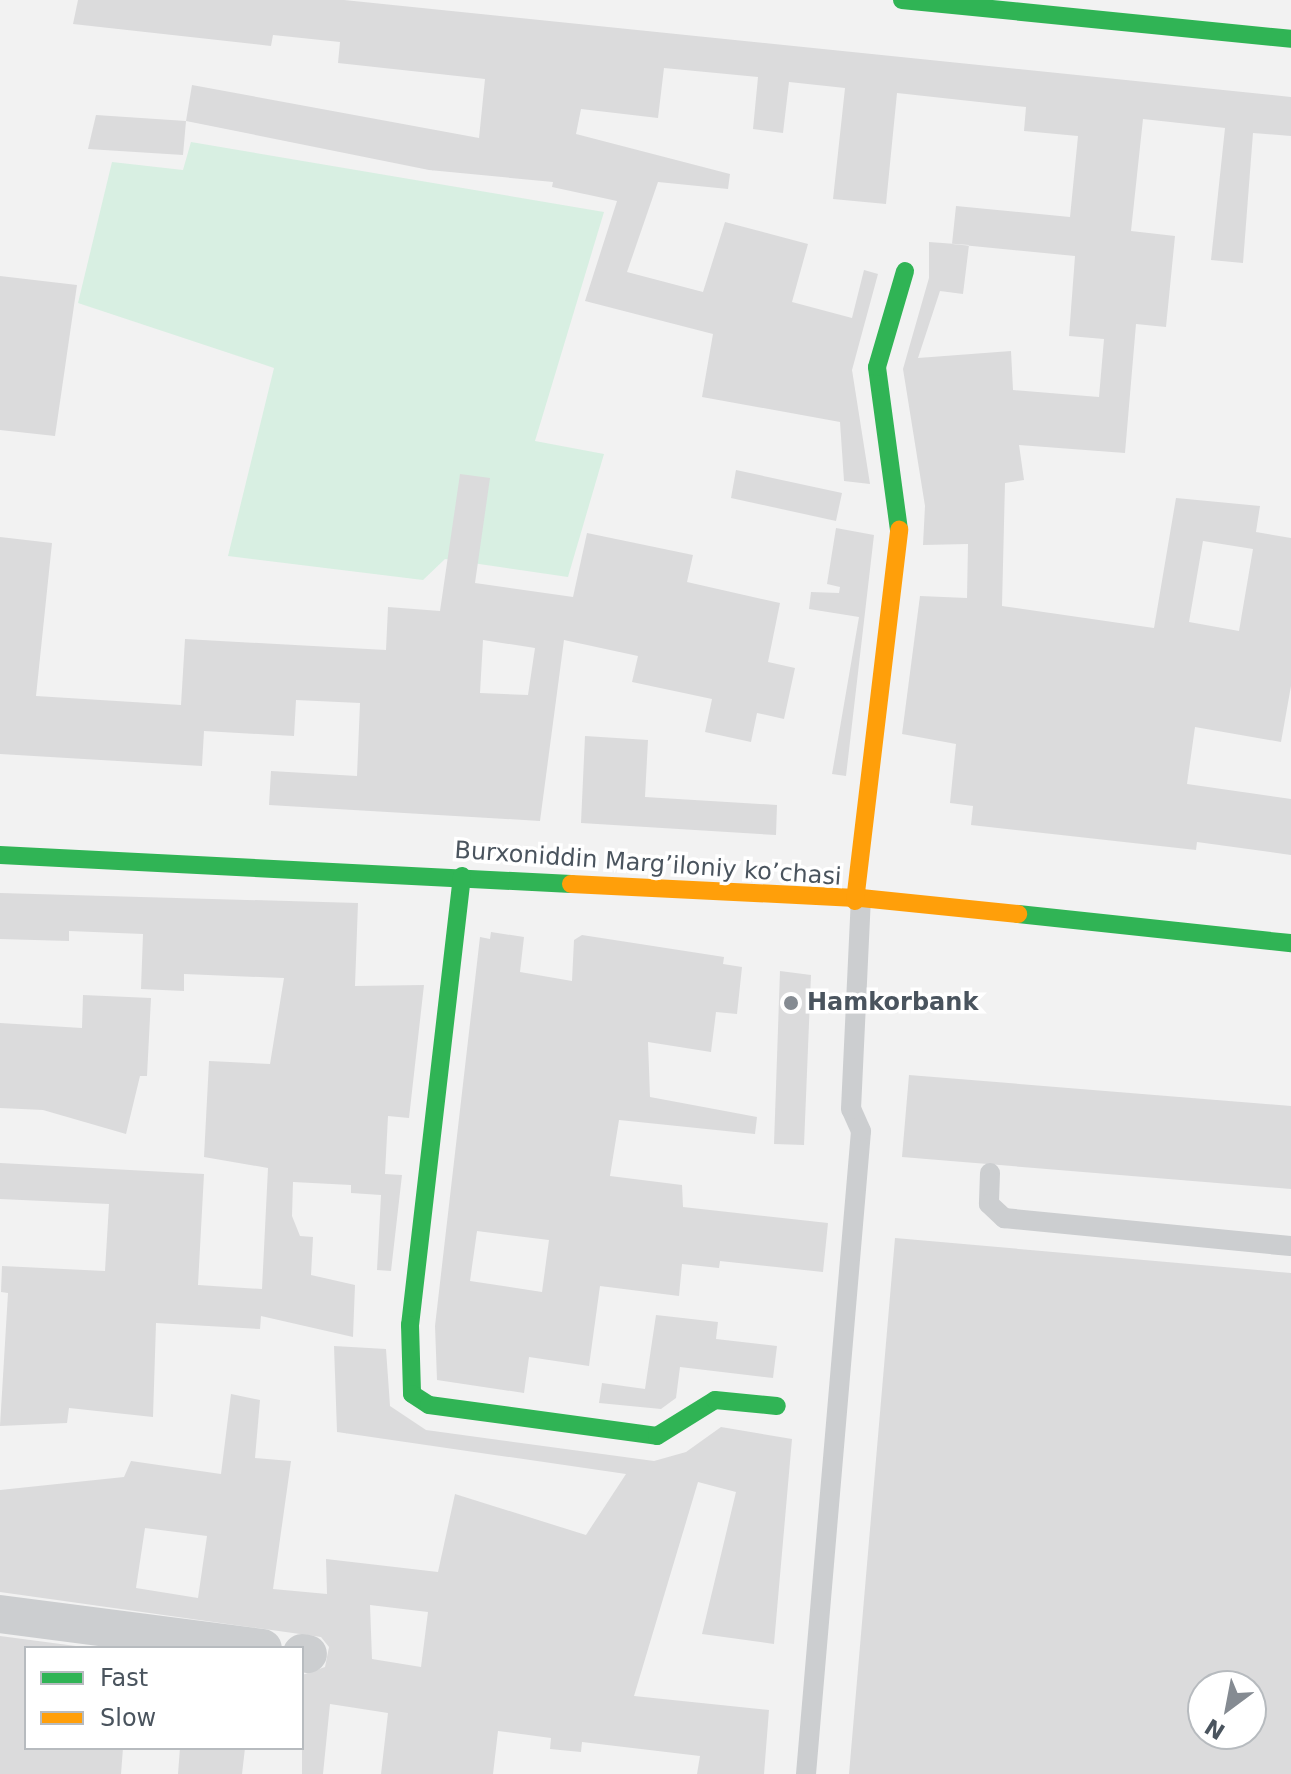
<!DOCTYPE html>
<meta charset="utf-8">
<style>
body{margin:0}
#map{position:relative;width:1291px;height:1774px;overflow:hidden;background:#f2f2f2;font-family:"DejaVu Sans",sans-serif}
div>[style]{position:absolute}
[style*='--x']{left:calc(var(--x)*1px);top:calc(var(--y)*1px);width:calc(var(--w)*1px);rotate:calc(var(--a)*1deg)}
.green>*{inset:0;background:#d8efe2}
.building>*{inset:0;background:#dbdbdc}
.lane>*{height:20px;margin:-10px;padding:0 10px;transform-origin:10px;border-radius:10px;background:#ccced0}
.street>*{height:38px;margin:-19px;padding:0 19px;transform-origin:19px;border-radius:19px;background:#ccced0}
.fast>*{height:18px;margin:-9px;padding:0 9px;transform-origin:9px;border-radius:9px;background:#30b455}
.slow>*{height:18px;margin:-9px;padding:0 9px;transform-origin:9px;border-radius:9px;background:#ff9f0a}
.dots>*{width:22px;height:22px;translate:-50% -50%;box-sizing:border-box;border:4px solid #fff;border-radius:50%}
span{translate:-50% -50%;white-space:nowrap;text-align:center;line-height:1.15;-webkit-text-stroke:7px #fff;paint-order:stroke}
.street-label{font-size:24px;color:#4a545e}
.poi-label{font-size:24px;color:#4a545e;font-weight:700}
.left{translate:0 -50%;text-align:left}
.legend{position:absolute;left:24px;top:1646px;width:280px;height:104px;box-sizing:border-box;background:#fff;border:2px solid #b7bbbf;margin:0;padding:10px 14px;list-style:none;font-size:24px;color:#4a545e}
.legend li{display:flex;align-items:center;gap:16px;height:40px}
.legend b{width:40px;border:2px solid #b7bbbf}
.north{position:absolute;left:1187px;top:1670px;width:80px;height:80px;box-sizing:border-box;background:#fff;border:2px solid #b7bbbf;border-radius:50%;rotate:212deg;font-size:22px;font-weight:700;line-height:32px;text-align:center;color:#4a545e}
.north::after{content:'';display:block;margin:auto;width:28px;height:36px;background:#858b92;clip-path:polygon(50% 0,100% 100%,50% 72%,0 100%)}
</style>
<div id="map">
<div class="green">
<div style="clip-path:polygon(191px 142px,604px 212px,535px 441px,604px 454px,568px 577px,445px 559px,423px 580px,228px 556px,274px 368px,78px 303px,112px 162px,183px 170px)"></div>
</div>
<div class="building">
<div style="clip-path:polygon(evenodd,78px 0,344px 0,1291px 97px,1291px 136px,1253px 133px,1243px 263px,1211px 260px,1225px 128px,1143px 119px,1131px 231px,1175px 236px,1166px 327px,1136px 324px,1125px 453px,1019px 445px,1024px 480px,1005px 483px,1002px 606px,1154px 628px,1176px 498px,1260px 506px,1256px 532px,1291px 538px,1291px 686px,1281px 742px,1195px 727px,1187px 784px,1291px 799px,1291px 855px,1197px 842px,1196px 850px,971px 825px,973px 806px,950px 803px,956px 744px,902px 734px,920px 596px,967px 598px,968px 544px,923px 545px,925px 506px,903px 369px,929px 278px,929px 242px,969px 245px,963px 294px,940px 291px,918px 358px,1011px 351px,1013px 390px,1099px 397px,1104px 339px,1069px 336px,1075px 256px,952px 244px,956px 206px,1070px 217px,1078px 136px,1024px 131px,1026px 107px,897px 93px,886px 204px,833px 199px,845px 88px,789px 82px,783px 133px,753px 129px,758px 77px,664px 68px,658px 118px,581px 109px,576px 134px,730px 174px,728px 189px,658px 182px,627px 272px,703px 292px,725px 222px,808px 244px,792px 302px,852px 318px,864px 270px,878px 274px,852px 370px,870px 484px,844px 481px,840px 422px,702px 397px,713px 334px,585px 301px,617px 201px,552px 187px,553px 182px,429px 170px,186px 121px,192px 85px,479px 138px,485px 79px,338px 63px,340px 42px,273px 35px,271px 46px,73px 24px,78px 0,1203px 541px,1253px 549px,1239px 631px,1189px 622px,1203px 541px)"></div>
<div style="clip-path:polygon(96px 115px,186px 121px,183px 155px,88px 149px)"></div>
<div style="clip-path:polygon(0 276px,77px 285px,55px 436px,0 430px)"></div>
<div style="clip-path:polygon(736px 470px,842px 493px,836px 521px,731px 498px)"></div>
<div style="clip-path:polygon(evenodd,460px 474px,490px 478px,475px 583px,573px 597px,587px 533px,693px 555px,687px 582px,780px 603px,768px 662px,795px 668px,784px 719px,757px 713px,751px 742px,705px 732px,712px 699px,632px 682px,638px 656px,564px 640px,540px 821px,269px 805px,271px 771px,357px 776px,360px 703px,296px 700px,294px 736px,204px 731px,202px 766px,0 754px,0 537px,52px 543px,36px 696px,181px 705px,185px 639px,386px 650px,388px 607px,440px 611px,460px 474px,483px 640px,535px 648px,528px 695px,480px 693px,483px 640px)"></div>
<div style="clip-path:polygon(836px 528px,874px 535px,846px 776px,832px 774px,859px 617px,809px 609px,811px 592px,839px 593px,840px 587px,827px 584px)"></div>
<div style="clip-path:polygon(585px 736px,648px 740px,645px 797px,777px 805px,776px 835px,581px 823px)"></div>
<div style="clip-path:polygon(0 893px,358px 903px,355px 986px,424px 985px,409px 1118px,388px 1116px,385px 1174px,402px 1175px,391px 1271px,377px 1270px,381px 1195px,351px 1193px,351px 1185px,293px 1182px,292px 1216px,300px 1236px,313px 1237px,311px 1275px,355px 1285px,353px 1337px,261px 1316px,260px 1329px,156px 1323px,153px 1417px,69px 1408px,67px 1423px,0 1426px,8px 1293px,1px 1292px,2px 1266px,105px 1271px,109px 1204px,0 1199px,0 1163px,204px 1174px,198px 1285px,262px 1289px,268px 1168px,204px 1157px,209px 1061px,270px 1064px,284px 978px,184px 974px,184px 991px,141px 989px,143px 934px,69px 931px,69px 941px,0 939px)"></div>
<div style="clip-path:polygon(evenodd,491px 932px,524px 937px,520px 972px,572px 981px,574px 940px,582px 935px,724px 957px,723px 964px,742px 967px,737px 1014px,716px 1012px,711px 1052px,648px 1042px,650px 1097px,757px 1117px,755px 1134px,619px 1120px,610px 1176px,682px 1185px,683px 1207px,828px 1223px,823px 1272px,720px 1261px,719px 1268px,682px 1264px,679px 1296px,600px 1286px,589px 1366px,529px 1357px,524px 1393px,437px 1380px,435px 1326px,480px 937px,490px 939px,491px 932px,477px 1231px,549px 1240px,542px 1292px,470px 1281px,477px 1231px)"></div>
<div style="clip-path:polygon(780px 971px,811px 975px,804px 1145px,774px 1144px)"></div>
<div style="clip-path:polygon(83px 995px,151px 998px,147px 1076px,140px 1076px,126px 1134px,43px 1110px,0 1108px,0 1023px,82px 1028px)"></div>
<div style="clip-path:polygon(909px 1075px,1291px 1106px,1291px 1189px,902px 1157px)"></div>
<div style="clip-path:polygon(evenodd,895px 1238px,1291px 1273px,1291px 1774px,849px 1774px,895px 1238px,1203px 1686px,1251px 1686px,1251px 1734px,1203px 1734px,1203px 1686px)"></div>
<div style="clip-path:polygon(656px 1315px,718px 1322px,716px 1339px,777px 1346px,773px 1378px,680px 1367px,676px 1398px,661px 1409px,599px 1403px,602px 1383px,645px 1389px)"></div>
<div style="clip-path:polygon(evenodd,334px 1346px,386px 1349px,390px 1406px,426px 1430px,654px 1461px,686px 1452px,721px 1427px,792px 1439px,774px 1644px,702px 1634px,736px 1492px,698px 1482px,634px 1696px,769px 1710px,764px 1774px,697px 1774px,700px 1756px,582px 1742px,581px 1752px,550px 1749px,551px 1738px,498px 1731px,493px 1774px,381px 1774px,388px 1713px,330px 1704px,323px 1774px,302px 1774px,302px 1675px,325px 1667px,329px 1647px,321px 1637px,0 1592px,0 1490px,124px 1477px,131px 1461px,221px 1474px,231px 1394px,260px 1400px,255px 1458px,291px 1461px,273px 1589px,327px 1594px,326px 1559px,438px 1572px,455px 1494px,586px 1535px,626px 1474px,337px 1432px,334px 1346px,145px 1528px,207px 1536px,198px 1598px,136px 1588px,145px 1528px,334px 1346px,370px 1605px,428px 1612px,421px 1667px,372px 1659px,370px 1605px)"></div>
<div style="clip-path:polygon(0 1636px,91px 1648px,26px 1648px,26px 1748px,123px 1748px,121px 1774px,0 1774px)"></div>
<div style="clip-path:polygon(180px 1748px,245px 1748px,242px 1774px,178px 1774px)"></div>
</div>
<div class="lane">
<div style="--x:990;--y:1173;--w:31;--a:92"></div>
<div style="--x:989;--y:1204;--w:21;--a:43"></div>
<div style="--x:1004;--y:1218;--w:288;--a:5.6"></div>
<div style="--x:806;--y:1774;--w:645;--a:-85.11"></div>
<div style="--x:861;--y:1131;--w:24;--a:-114"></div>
<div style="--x:851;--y:1109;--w:211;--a:-87.3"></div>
</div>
<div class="street">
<div style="--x:0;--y:1614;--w:265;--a:7.4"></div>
<div style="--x:302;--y:1653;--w:6;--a:9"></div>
</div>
<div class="fast">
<div style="--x:902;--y:0;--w:391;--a:5.7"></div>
<div style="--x:899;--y:530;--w:164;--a:-97.7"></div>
<div style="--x:877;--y:367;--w:100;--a:-73.7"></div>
<div style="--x:0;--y:855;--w:572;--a:2.91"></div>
<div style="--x:462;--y:876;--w:452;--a:96.6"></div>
<div style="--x:410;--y:1325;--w:69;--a:88.3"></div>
<div style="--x:412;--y:1394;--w:20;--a:33"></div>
<div style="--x:429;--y:1405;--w:230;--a:7.7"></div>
<div style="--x:657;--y:1436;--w:68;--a:-31.8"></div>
<div style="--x:715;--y:1400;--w:62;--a:5.5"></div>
<div style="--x:1018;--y:914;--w:275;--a:6.1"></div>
</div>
<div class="slow">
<div style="--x:571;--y:884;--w:290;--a:2.8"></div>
<div style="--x:861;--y:898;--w:158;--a:5.8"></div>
<div style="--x:855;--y:901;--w:374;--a:-83.2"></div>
</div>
<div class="dots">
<div style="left:791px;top:1003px;background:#858b92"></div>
</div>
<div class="street-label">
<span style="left:648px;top:864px;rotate:4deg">Burxoniddin Marg’iloniy ko’chasi</span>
</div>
<div class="poi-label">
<span class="left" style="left:807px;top:1003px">Hamkorbank</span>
</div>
<ul class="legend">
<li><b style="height:10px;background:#30b455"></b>Fast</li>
<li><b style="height:10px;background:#ff9f0a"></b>Slow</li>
</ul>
<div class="north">N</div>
</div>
